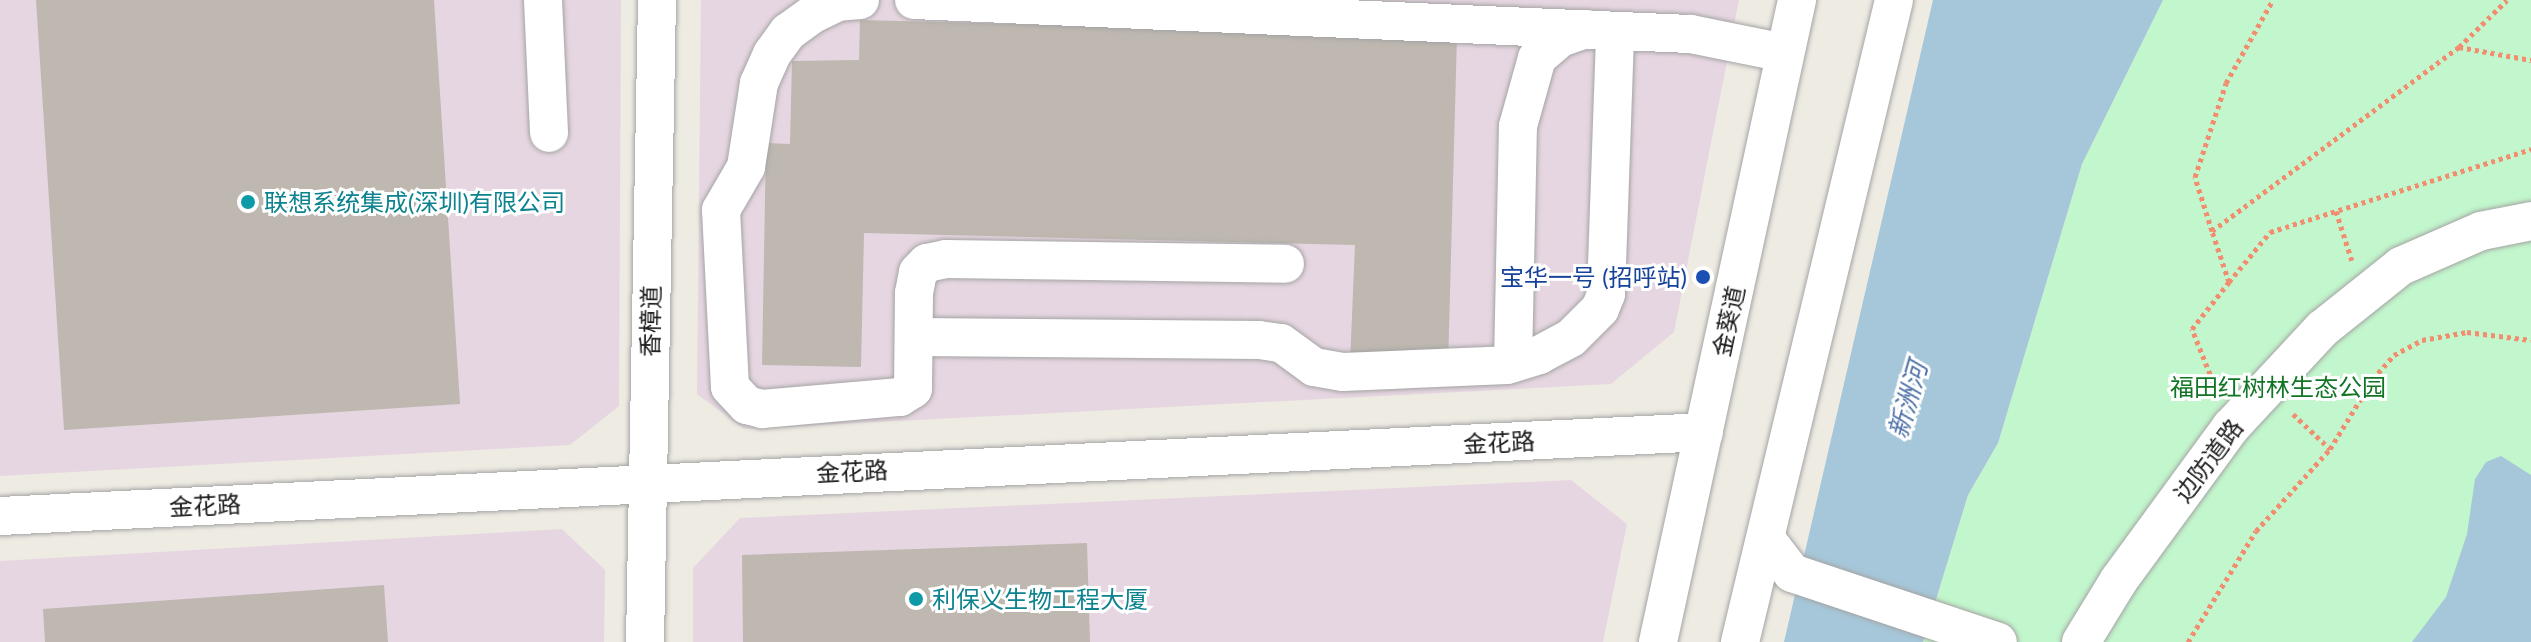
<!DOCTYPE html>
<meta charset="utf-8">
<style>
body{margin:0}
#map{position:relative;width:2531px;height:642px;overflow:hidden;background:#eeebe3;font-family:Lato,"Noto Sans SC",sans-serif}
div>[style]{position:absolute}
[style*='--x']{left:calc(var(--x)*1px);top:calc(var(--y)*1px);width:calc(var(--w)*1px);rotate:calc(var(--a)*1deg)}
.industrial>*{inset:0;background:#e6d6e1}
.park>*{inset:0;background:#c2f6cc}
.water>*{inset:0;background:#a6c7d9}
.building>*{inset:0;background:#beb8b0}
.path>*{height:5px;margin-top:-2.5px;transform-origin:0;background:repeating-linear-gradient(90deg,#f28d70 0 4px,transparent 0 8px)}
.roads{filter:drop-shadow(0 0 2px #a4a4a4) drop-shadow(0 0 2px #a4a4a4)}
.minor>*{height:38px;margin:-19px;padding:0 19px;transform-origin:19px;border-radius:19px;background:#fff}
.dots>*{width:22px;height:22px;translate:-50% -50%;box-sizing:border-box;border:4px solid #fff;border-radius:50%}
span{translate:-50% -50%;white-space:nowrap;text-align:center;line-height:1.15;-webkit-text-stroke:6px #fff;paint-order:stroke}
.culture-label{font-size:24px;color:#0d838f}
.left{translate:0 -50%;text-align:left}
.transit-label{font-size:24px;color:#164399}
.right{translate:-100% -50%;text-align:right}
.street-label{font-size:24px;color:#1d1d1d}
.park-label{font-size:24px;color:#117525}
.water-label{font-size:26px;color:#4f71a7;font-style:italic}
</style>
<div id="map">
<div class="industrial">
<div style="clip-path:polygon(0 0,621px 0,619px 406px,570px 445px,0 476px)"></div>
<div style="clip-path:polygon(701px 0,1739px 0,1674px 332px,1611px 384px,744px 429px,697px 394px)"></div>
<div style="clip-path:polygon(1571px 480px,1627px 524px,1603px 642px,693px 642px,693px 568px,740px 518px)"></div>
<div style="clip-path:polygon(562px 529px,605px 570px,604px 642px,0 642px,0 561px)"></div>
</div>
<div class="park">
<div style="clip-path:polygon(2163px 0,2531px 0,2531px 642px,1923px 642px,1968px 495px,1998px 443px,2082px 164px)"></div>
</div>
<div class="water">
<div style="clip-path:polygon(1933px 0,2163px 0,2082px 164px,1998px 443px,1968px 495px,1923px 642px,1784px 642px)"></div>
<div style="clip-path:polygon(2501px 456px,2531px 475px,2531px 642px,2412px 642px,2446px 597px,2467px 534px,2475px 479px,2486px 462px)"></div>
</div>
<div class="building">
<div style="clip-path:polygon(36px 0,434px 0,460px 404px,64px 430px)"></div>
<div style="clip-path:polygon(860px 20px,1457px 35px,1448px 366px,1350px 363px,1355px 245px,864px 233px,861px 367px,762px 365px,766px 143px,790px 144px,792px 61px,859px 60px)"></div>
<div style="clip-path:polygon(1087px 543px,1090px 642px,743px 642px,742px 555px)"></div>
<div style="clip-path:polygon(384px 585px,388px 642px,45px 642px,43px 609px)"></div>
</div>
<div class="path">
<div style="--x:2459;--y:47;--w:73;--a:10.2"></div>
<div style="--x:2336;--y:211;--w:52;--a:72.3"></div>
<div style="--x:2212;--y:231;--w:57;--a:-107.5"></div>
<div style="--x:2195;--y:177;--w:99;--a:-71.7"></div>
<div style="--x:2226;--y:83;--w:95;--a:-60.5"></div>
<div style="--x:2229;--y:282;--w:65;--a:-50.6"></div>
<div style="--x:2270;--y:232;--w:274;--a:-17.6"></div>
<div style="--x:2216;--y:389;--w:65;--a:-111.8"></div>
<div style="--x:2192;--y:329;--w:60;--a:-51.8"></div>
<div style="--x:2229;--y:282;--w:54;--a:-108.4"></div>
<div style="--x:2212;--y:231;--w:308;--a:-36.7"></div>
<div style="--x:2459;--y:47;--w:67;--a:-44.4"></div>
<div style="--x:2293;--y:414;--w:51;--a:43.4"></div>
<div style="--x:2188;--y:642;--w:130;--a:-58.5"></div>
<div style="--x:2256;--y:531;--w:110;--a:-47.9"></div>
<div style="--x:2330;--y:449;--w:82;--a:-58.4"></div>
<div style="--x:2373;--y:379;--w:32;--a:-49"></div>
<div style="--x:2394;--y:355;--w:32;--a:-28"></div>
<div style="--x:2422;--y:340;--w:46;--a:-10.1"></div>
<div style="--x:2467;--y:332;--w:64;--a:7.1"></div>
</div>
<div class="roads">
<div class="minor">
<div style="--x:543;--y:0;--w:133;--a:87.4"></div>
<div style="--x:860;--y:0;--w:22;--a:175"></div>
<div style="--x:838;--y:2;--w:28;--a:154"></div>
<div style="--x:813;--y:14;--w:31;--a:144"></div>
<div style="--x:788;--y:32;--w:27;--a:126"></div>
<div style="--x:772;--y:54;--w:32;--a:114"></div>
<div style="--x:759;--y:83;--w:85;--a:98.8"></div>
<div style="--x:746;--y:167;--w:50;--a:120.2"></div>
<div style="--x:721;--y:210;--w:177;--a:87.1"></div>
<div style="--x:730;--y:387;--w:25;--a:47"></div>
<div style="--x:747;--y:405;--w:16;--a:15"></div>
<div style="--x:762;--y:409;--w:139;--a:-5"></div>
<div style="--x:900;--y:397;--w:15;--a:-32"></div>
<div style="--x:913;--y:389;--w:96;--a:-89.4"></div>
<div style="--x:914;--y:293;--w:21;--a:-79"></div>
<div style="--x:918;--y:272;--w:13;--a:-45"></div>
<div style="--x:927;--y:263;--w:19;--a:-12"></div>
<div style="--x:946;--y:259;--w:339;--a:0.8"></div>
<div style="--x:914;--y:0;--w:777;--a:2.51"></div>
<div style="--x:1690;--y:34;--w:96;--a:11.4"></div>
<div style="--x:917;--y:337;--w:342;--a:0.5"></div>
<div style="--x:1259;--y:340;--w:22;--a:8"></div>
<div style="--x:1281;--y:343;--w:41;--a:36"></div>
<div style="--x:1314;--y:367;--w:29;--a:10"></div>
<div style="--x:1343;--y:372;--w:164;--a:-2.4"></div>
<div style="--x:1507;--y:365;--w:34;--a:-17"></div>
<div style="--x:1539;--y:355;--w:36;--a:-28"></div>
<div style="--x:1571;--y:338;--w:41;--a:-45"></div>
<div style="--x:1600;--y:309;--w:16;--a:-68"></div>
<div style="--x:1606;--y:294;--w:263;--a:-88"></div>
<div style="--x:1513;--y:363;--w:237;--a:-88.8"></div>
<div style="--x:1518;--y:126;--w:71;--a:-74.4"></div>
<div style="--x:1537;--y:58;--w:30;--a:-41"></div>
<div style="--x:1560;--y:38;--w:28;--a:-19"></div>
<div style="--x:0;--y:516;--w:1706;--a:-2.82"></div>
<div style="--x:1766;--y:539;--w:43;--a:52.6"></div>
<div style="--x:1792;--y:573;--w:217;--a:18.5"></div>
<div style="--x:645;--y:642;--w:642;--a:-88.93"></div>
<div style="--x:1658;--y:642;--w:657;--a:-77.78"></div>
<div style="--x:1740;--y:642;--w:660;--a:-76.51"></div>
<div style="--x:2081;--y:642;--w:73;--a:-58.5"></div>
<div style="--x:2119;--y:580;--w:190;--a:-53.8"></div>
<div style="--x:2231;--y:427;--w:134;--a:-47.1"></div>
<div style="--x:2322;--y:329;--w:101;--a:-38.6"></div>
<div style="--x:2401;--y:266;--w:87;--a:-23.6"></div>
<div style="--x:2481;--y:231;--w:51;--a:-11.3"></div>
</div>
</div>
<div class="dots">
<div style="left:248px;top:202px;background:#0f9aa8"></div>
<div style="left:1703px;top:277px;background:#1a4fb4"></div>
<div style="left:916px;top:599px;background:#0f9aa8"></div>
</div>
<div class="culture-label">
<span class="left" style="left:264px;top:202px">联想系统集成(深圳)有限公司</span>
<span class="left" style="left:932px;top:599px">利保义生物工程大厦</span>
</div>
<div class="transit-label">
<span class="right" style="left:1687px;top:277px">宝华一号 (招呼站)</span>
</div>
<div class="street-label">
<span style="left:650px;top:321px;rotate:-89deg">香樟道</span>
<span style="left:1728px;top:321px;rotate:-78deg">金葵道</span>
<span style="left:1499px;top:442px;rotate:-3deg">金花路</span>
<span style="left:2208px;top:460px;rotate:-53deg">边防道路</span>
<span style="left:852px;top:471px;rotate:-3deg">金花路</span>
<span style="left:205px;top:505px;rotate:-3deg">金花路</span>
</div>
<div class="park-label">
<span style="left:2278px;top:387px">福田红树林生态公园</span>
</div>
<div class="water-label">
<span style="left:1908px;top:400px;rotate:-74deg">新洲河</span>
</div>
</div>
